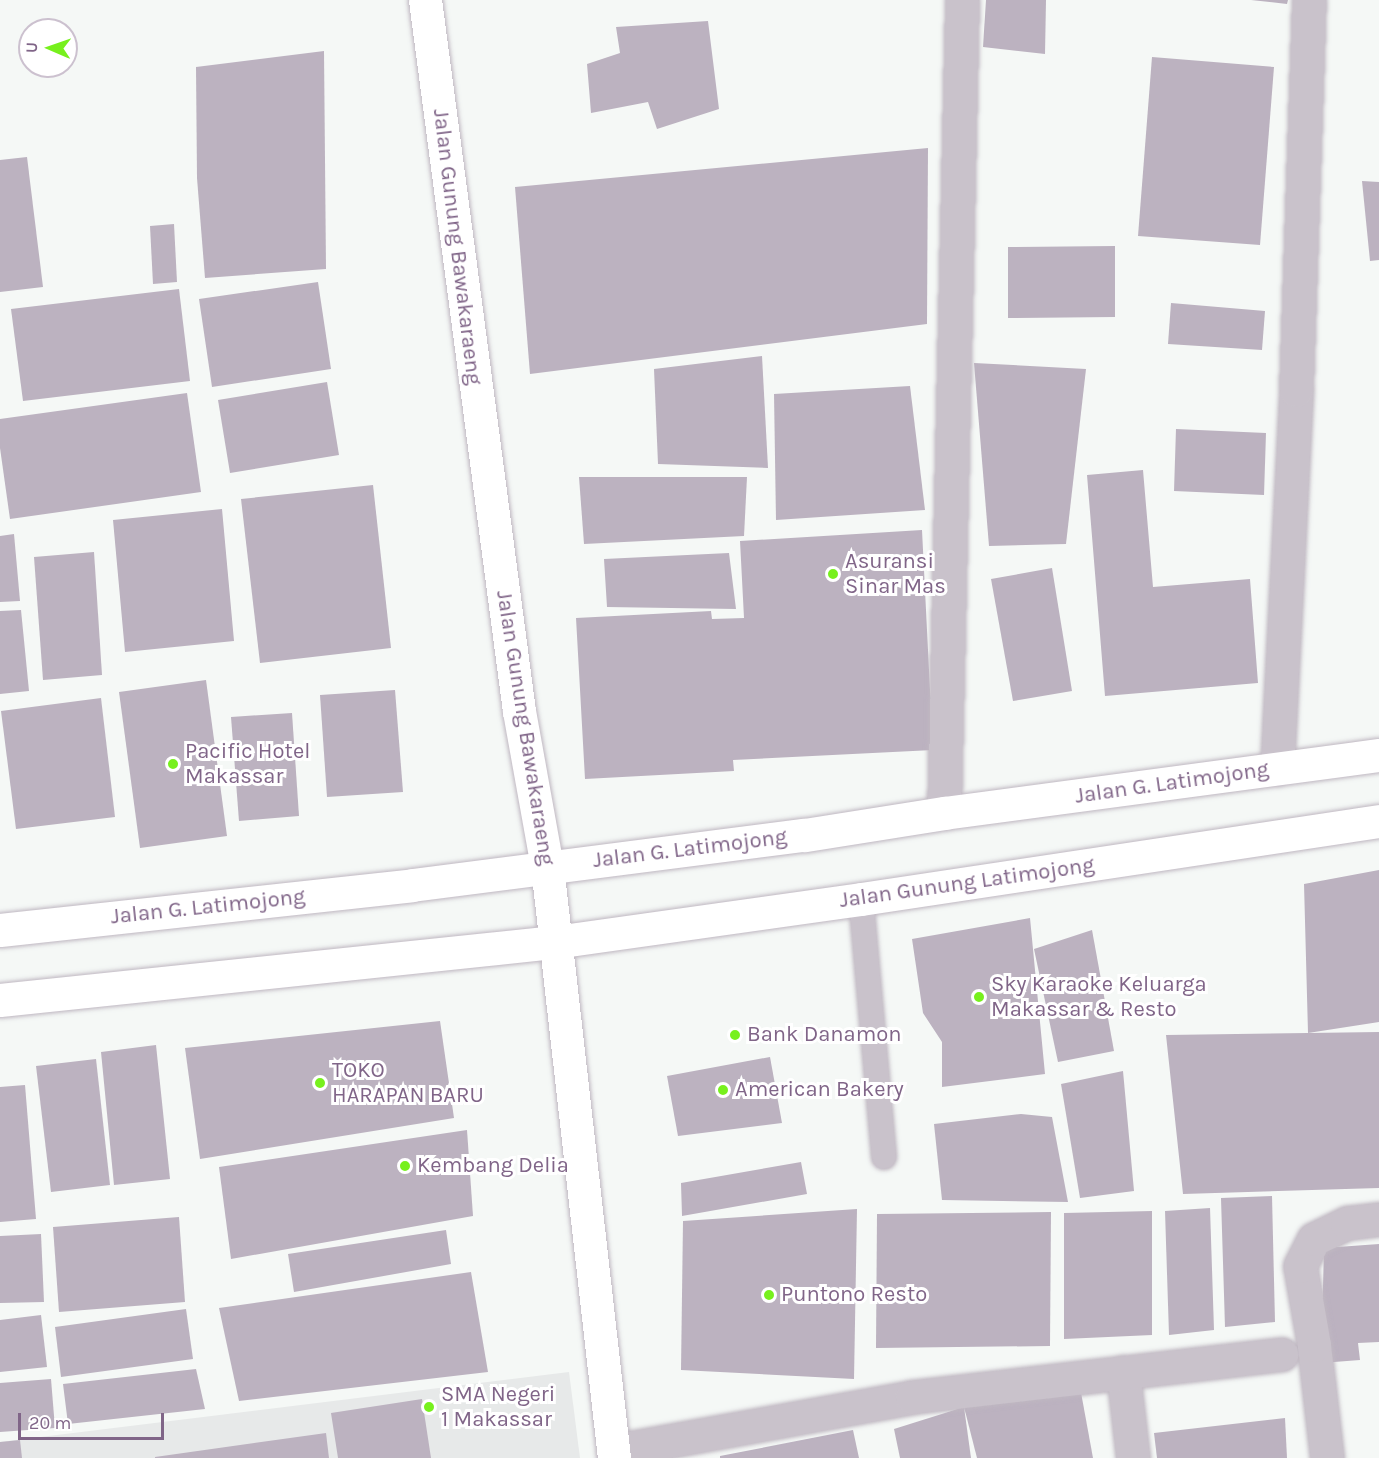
<!DOCTYPE html>
<style>
body{margin:0}
#map{position:relative;width:1379px;height:1458px;overflow:hidden;background:#f5f8f6;font-family:Karla,sans-serif}
div>[style]{position:absolute}
[style*='--x']{left:calc(var(--x)*1px);top:calc(var(--y)*1px);width:calc(var(--w)*1px);rotate:calc(var(--a)*1deg)}
.built>*{inset:0;background:#e7e9e9}
.building>*{inset:0;background:#bcb2c0}
.roads{filter:drop-shadow(0 0 2px #bfb7c1) drop-shadow(0 0 2px #bfb7c1)}
.lane>*{height:24px;margin:-12px;padding:0 12px;transform-origin:12px;border-radius:12px;background:#c9c2cb}
.street>*{height:33px;margin:-16.5px;padding:0 16.5px;transform-origin:16.5px;border-radius:16.5px;background:#c9c2cb}
.secondary>*{height:33px;margin:-16.5px;padding:0 16.5px;transform-origin:16.5px;border-radius:16.5px;background:#fff}
.dots>*{width:16px;height:16px;translate:-50% -50%;box-sizing:border-box;border:3px solid #fff;border-radius:50%}
span{translate:-50% -50%;white-space:nowrap;text-align:center;line-height:1.15;-webkit-text-stroke:6px #fff;paint-order:stroke}
.street-label{font-size:22px;color:#806588}
.poi-label{font-size:22px;color:#806588}
.left{translate:0 -50%;text-align:left}
.north{position:absolute;left:18px;top:18px;width:60px;height:60px;box-sizing:border-box;background:#fff;border:2px solid #ccc1cf;border-radius:50%;rotate:272deg;font-size:16px;font-weight:700;line-height:24px;text-align:center;color:#806588}
.north::after{content:'';display:block;margin:auto;width:21px;height:27px;background:#77f01d;clip-path:polygon(50% 0,100% 100%,50% 72%,0 100%)}
.scale{position:absolute;left:18px;top:1413px;width:146px;height:27px;box-sizing:border-box;border:3px solid #806588;border-top:0;padding-left:8px;font-size:18px;line-height:21px;white-space:nowrap;color:#806588;-webkit-text-stroke:4px #fff;paint-order:stroke}
</style>
<div id="map">
<div class="built">
<div style="clip-path:polygon(569px 1372px,580px 1458px,0 1458px,0 1442px)"></div>
</div>
<div class="building">
<div style="clip-path:polygon(986px 0,1046px 0,1045px 54px,983px 47px)"></div>
<div style="clip-path:polygon(1251px 0,1288px 0,1287px 4px)"></div>
<div style="clip-path:polygon(708px 21px,719px 109px,657px 129px,648px 102px,591px 113px,587px 64px,620px 53px,616px 27px)"></div>
<div style="clip-path:polygon(324px 51px,326px 269px,205px 278px,197px 178px,196px 67px)"></div>
<div style="clip-path:polygon(1152px 57px,1274px 67px,1260px 245px,1138px 236px)"></div>
<div style="clip-path:polygon(928px 148px,927px 324px,530px 374px,515px 187px)"></div>
<div style="clip-path:polygon(27px 157px,43px 287px,0 292px,0 160px)"></div>
<div style="clip-path:polygon(1362px 181px,1379px 182px,1379px 260px,1370px 261px)"></div>
<div style="clip-path:polygon(174px 224px,177px 282px,153px 284px,150px 226px)"></div>
<div style="clip-path:polygon(1115px 246px,1115px 317px,1008px 318px,1008px 247px)"></div>
<div style="clip-path:polygon(318px 282px,331px 369px,212px 387px,199px 299px)"></div>
<div style="clip-path:polygon(179px 289px,190px 381px,23px 401px,11px 309px)"></div>
<div style="clip-path:polygon(1171px 303px,1265px 311px,1262px 350px,1168px 344px)"></div>
<div style="clip-path:polygon(762px 356px,768px 468px,658px 464px,654px 369px)"></div>
<div style="clip-path:polygon(974px 363px,1086px 369px,1066px 544px,989px 546px)"></div>
<div style="clip-path:polygon(327px 382px,339px 455px,230px 473px,218px 400px)"></div>
<div style="clip-path:polygon(910px 386px,925px 510px,776px 520px,774px 394px)"></div>
<div style="clip-path:polygon(187px 393px,201px 492px,10px 519px,0 448px,0 419px)"></div>
<div style="clip-path:polygon(1176px 429px,1266px 433px,1264px 495px,1174px 491px)"></div>
<div style="clip-path:polygon(1143px 470px,1153px 587px,1250px 579px,1258px 683px,1105px 696px,1087px 475px)"></div>
<div style="clip-path:polygon(579px 477px,747px 477px,744px 536px,584px 544px)"></div>
<div style="clip-path:polygon(373px 485px,391px 648px,260px 663px,241px 499px)"></div>
<div style="clip-path:polygon(222px 509px,234px 641px,125px 652px,113px 520px)"></div>
<div style="clip-path:polygon(922px 530px,933px 750px,733px 760px,734px 771px,585px 779px,576px 618px,711px 611px,712px 619px,744px 618px,740px 541px)"></div>
<div style="clip-path:polygon(14px 534px,20px 601px,0 602px,0 536px)"></div>
<div style="clip-path:polygon(94px 552px,102px 675px,43px 680px,34px 557px)"></div>
<div style="clip-path:polygon(729px 553px,736px 609px,607px 607px,604px 559px)"></div>
<div style="clip-path:polygon(1052px 568px,1072px 691px,1013px 701px,991px 579px)"></div>
<div style="clip-path:polygon(21px 610px,29px 691px,0 694px,0 611px)"></div>
<div style="clip-path:polygon(206px 680px,227px 836px,140px 848px,119px 692px)"></div>
<div style="clip-path:polygon(395px 690px,403px 792px,327px 797px,320px 695px)"></div>
<div style="clip-path:polygon(101px 698px,115px 817px,16px 829px,1px 711px)"></div>
<div style="clip-path:polygon(292px 713px,299px 816px,239px 821px,231px 717px)"></div>
<div style="clip-path:polygon(1379px 870px,1379px 1022px,1308px 1033px,1379px 1032px,1379px 1188px,1183px 1194px,1166px 1035px,1308px 1033px,1304px 884px)"></div>
<div style="clip-path:polygon(1030px 918px,1045px 1074px,942px 1087px,942px 1042px,923px 1013px,912px 939px)"></div>
<div style="clip-path:polygon(1092px 930px,1114px 1051px,1058px 1062px,1034px 949px)"></div>
<div style="clip-path:polygon(440px 1021px,454px 1118px,200px 1159px,185px 1048px)"></div>
<div style="clip-path:polygon(156px 1045px,170px 1179px,114px 1185px,101px 1052px)"></div>
<div style="clip-path:polygon(770px 1057px,782px 1123px,678px 1136px,667px 1076px)"></div>
<div style="clip-path:polygon(96px 1059px,110px 1185px,51px 1192px,36px 1066px)"></div>
<div style="clip-path:polygon(1123px 1071px,1134px 1191px,1080px 1198px,1061px 1084px)"></div>
<div style="clip-path:polygon(25px 1085px,36px 1219px,0 1222px,0 1087px)"></div>
<div style="clip-path:polygon(1021px 1114px,1052px 1117px,1068px 1202px,942px 1200px,934px 1124px)"></div>
<div style="clip-path:polygon(467px 1130px,473px 1216px,231px 1259px,219px 1167px)"></div>
<div style="clip-path:polygon(801px 1162px,807px 1194px,682px 1216px,681px 1183px)"></div>
<div style="clip-path:polygon(1272px 1196px,1275px 1322px,1225px 1327px,1221px 1198px)"></div>
<div style="clip-path:polygon(1210px 1208px,1214px 1330px,1169px 1335px,1165px 1211px)"></div>
<div style="clip-path:polygon(857px 1209px,854px 1379px,681px 1370px,683px 1221px)"></div>
<div style="clip-path:polygon(1152px 1211px,1152px 1335px,1064px 1339px,1064px 1213px)"></div>
<div style="clip-path:polygon(1051px 1212px,1050px 1346px,876px 1348px,877px 1214px)"></div>
<div style="clip-path:polygon(179px 1217px,185px 1302px,59px 1312px,53px 1227px)"></div>
<div style="clip-path:polygon(446px 1230px,451px 1264px,294px 1292px,288px 1254px)"></div>
<div style="clip-path:polygon(41px 1234px,44px 1302px,0 1303px,0 1236px)"></div>
<div style="clip-path:polygon(1379px 1244px,1379px 1342px,1358px 1343px,1360px 1360px,1321px 1363px,1324px 1248px)"></div>
<div style="clip-path:polygon(471px 1272px,488px 1372px,239px 1401px,219px 1308px)"></div>
<div style="clip-path:polygon(186px 1309px,193px 1359px,61px 1377px,55px 1327px)"></div>
<div style="clip-path:polygon(41px 1315px,47px 1367px,0 1372px,0 1320px)"></div>
<div style="clip-path:polygon(196px 1369px,205px 1409px,68px 1424px,63px 1384px)"></div>
<div style="clip-path:polygon(51px 1379px,55px 1428px,0 1432px,0 1383px)"></div>
<div style="clip-path:polygon(1080px 1387px,1093px 1458px,977px 1458px,964px 1407px)"></div>
<div style="clip-path:polygon(422px 1399px,431px 1458px,338px 1458px,331px 1413px)"></div>
<div style="clip-path:polygon(964px 1407px,971px 1458px,900px 1458px,894px 1429px)"></div>
<div style="clip-path:polygon(1285px 1418px,1287px 1458px,1157px 1458px,1154px 1433px)"></div>
<div style="clip-path:polygon(853px 1430px,859px 1458px,720px 1458px,720px 1456px)"></div>
<div style="clip-path:polygon(326px 1433px,329px 1458px,155px 1458px,155px 1457px)"></div>
<div style="clip-path:polygon(20px 1440px,22px 1458px,0 1458px,0 1442px)"></div>
</div>
<div class="roads">
<div class="lane">
<div style="--x:861;--y:899;--w:259;--a:84.9"></div>
</div>
<div class="street">
<div style="--x:1277;--y:769;--w:379;--a:-87.1"></div>
<div style="--x:1296;--y:390;--w:390;--a:-88.1"></div>
<div style="--x:944;--y:813;--w:813;--a:-88.73"></div>
<div style="--x:1123;--y:1372;--w:87;--a:83.4"></div>
<div style="--x:613;--y:1451;--w:304;--a:-10.2"></div>
<div style="--x:912;--y:1397;--w:372;--a:-6.6"></div>
<div style="--x:1327;--y:1458;--w:114;--a:-96.6"></div>
<div style="--x:1314;--y:1345;--w:80;--a:-100"></div>
<div style="--x:1300;--y:1266;--w:30;--a:-63"></div>
<div style="--x:1314;--y:1239;--w:37;--a:-26"></div>
<div style="--x:1347;--y:1223;--w:32;--a:-7"></div>
</div>
<div class="secondary">
<div style="--x:425;--y:0;--w:717;--a:82.47"></div>
<div style="--x:519;--y:711;--w:158;--a:79.8"></div>
<div style="--x:547;--y:866;--w:596;--a:83.54"></div>
<div style="--x:0;--y:930;--w:414;--a:-6.2"></div>
<div style="--x:412;--y:885;--w:396;--a:-7.3"></div>
<div style="--x:805;--y:835;--w:141;--a:-9"></div>
<div style="--x:944;--y:813;--w:439;--a:-7.6"></div>
<div style="--x:0;--y:1000;--w:558;--a:-5.97"></div>
<div style="--x:555;--y:942;--w:309;--a:-8"></div>
<div style="--x:861;--y:899;--w:524;--a:-8.56"></div>
</div>
</div>
<div class="dots">
<div style="left:833px;top:574px;background:#77f01d"></div>
<div style="left:173px;top:764px;background:#77f01d"></div>
<div style="left:979px;top:997px;background:#77f01d"></div>
<div style="left:735px;top:1035px;background:#77f01d"></div>
<div style="left:320px;top:1083px;background:#77f01d"></div>
<div style="left:723px;top:1090px;background:#77f01d"></div>
<div style="left:405px;top:1166px;background:#77f01d"></div>
<div style="left:769px;top:1295px;background:#77f01d"></div>
<div style="left:429px;top:1407px;background:#77f01d"></div>
</div>
<div class="street-label">
<span style="left:457px;top:247px;rotate:83deg">Jalan Gunung Bawakaraeng</span>
<span style="left:525px;top:728px;rotate:81deg">Jalan Gunung Bawakaraeng</span>
<span style="left:1172px;top:783px;rotate:-8deg">Jalan G. Latimojong</span>
<span style="left:690px;top:849px;rotate:-7deg">Jalan G. Latimojong</span>
<span style="left:967px;top:883px;rotate:-8deg">Jalan Gunung Latimojong</span>
<span style="left:208px;top:907px;rotate:-6deg">Jalan G. Latimojong</span>
</div>
<div class="poi-label">
<span class="left" style="left:845px;top:574px">Asuransi<br>Sinar Mas</span>
<span class="left" style="left:185px;top:764px">Pacific Hotel<br>Makassar</span>
<span class="left" style="left:991px;top:997px">Sky Karaoke Keluarga<br>Makassar &amp; Resto</span>
<span class="left" style="left:747px;top:1035px">Bank Danamon</span>
<span class="left" style="left:332px;top:1083px">TOKO<br>HARAPAN BARU</span>
<span class="left" style="left:735px;top:1090px">American Bakery</span>
<span class="left" style="left:417px;top:1166px">Kembang Delia</span>
<span class="left" style="left:781px;top:1295px">Puntono Resto</span>
<span class="left" style="left:441px;top:1407px">SMA Negeri<br>1 Makassar</span>
</div>
<div class="north">U</div>
<div class="scale">20 m</div>
</div>
